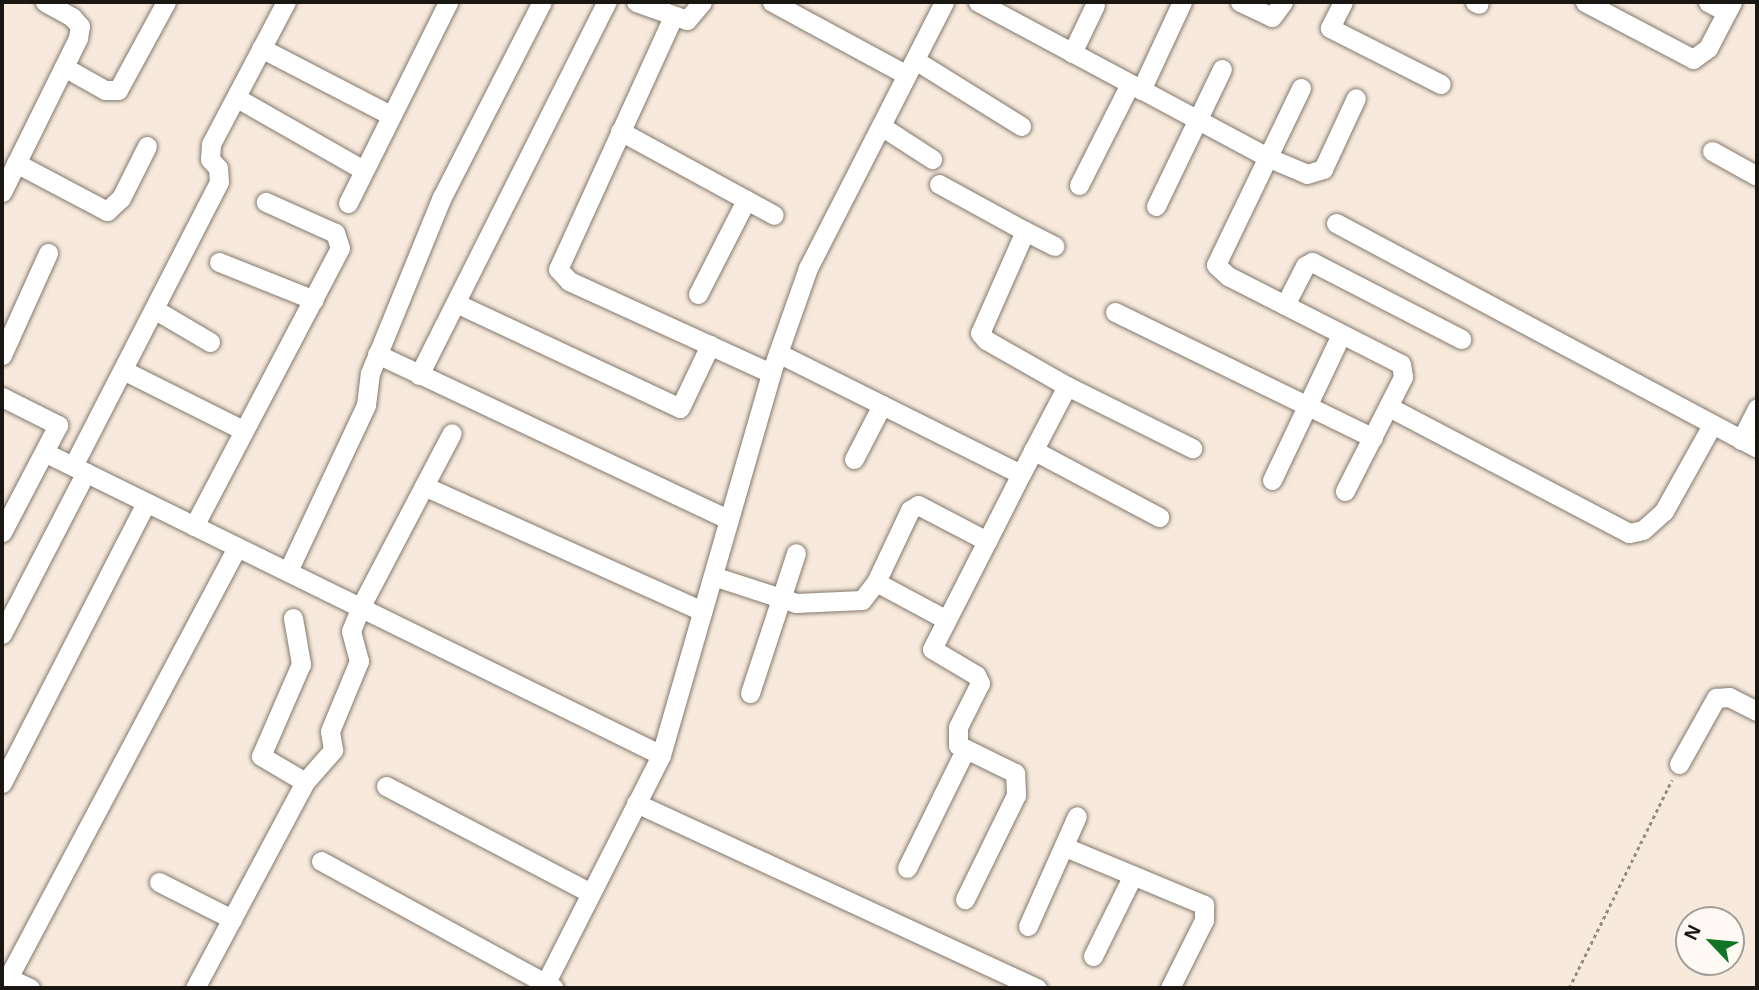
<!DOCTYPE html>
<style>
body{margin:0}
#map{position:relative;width:1759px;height:990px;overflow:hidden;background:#f7eadd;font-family:Helvetica,sans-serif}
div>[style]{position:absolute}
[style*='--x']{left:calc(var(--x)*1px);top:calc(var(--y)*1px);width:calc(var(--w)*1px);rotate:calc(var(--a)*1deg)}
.path>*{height:2.5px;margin-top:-1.25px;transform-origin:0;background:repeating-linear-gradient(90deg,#948b81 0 3.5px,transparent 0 7px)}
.roads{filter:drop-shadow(0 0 2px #83786c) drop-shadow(0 0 2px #83786c)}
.minor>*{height:19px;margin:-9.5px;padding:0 9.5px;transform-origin:9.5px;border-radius:9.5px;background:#fff}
span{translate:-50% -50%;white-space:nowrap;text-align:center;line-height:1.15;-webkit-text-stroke:7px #fef9f3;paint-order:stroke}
.frame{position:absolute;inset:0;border:4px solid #1a1611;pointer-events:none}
.north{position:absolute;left:1675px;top:906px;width:70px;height:70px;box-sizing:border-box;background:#fef9f3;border:2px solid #a39e99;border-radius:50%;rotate:296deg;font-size:19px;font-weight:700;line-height:28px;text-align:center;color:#1a1611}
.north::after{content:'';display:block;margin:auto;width:24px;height:32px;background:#117526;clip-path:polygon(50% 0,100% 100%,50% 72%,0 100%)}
</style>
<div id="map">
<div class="path">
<div style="--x:1569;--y:988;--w:232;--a:-63.7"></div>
</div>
<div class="roads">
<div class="minor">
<div style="--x:636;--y:2;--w:54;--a:19.4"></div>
<div style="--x:687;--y:20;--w:23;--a:-50"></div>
<div style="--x:772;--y:2;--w:153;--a:28.4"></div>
<div style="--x:978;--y:2;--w:328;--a:28.2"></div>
<div style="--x:1267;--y:157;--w:43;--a:23"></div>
<div style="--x:1307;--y:174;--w:17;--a:-17"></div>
<div style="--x:1323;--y:169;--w:78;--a:-65.1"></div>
<div style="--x:1240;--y:2;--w:35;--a:25"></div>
<div style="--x:1272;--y:17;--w:19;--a:-54"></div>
<div style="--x:1343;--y:2;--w:29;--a:117"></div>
<div style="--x:1330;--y:28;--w:124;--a:26.8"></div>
<div style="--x:1475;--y:2;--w:4;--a:27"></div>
<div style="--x:1585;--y:2;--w:122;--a:27.8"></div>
<div style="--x:1693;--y:59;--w:19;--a:-36"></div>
<div style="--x:1708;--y:48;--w:52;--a:-62.4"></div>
<div style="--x:1708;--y:2;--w:21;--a:28"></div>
<div style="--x:673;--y:17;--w:277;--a:114.5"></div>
<div style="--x:558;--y:269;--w:16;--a:47"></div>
<div style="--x:569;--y:281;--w:222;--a:24.5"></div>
<div style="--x:261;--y:48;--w:145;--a:27.4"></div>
<div style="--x:1072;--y:53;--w:53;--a:-64.4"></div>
<div style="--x:915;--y:60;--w:125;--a:31.9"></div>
<div style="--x:64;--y:67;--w:47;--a:29.3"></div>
<div style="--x:105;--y:90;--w:13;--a:0"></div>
<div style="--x:118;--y:90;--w:100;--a:-61.4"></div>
<div style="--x:1301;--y:88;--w:196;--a:115.7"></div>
<div style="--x:1216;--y:265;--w:16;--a:43"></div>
<div style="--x:1228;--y:276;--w:194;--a:27"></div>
<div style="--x:1401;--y:364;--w:13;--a:81"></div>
<div style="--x:1403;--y:377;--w:128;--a:117"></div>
<div style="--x:1141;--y:90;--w:97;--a:-65"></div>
<div style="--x:237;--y:98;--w:145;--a:29.7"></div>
<div style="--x:881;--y:126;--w:61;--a:32.9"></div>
<div style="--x:620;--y:131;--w:175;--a:28.6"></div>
<div style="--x:1712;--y:151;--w:51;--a:29.1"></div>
<div style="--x:16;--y:163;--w:103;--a:27.8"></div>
<div style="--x:107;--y:211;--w:19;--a:-43"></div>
<div style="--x:121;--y:198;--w:58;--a:-63.4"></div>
<div style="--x:939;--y:184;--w:98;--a:28.7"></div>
<div style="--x:1025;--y:231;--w:111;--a:113.8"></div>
<div style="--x:980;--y:333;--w:9;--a:49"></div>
<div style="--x:986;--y:340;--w:93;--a:29.6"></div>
<div style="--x:1079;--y:185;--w:113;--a:-63.2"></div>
<div style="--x:2;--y:192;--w:172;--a:-63.7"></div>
<div style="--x:78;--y:38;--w:12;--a:-81"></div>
<div style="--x:80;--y:26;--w:12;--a:-132"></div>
<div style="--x:72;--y:17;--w:31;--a:-151"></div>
<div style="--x:348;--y:203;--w:225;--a:-63.5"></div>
<div style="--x:1156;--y:206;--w:152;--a:-64.3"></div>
<div style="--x:1336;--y:223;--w:477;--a:28.1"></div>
<div style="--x:1025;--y:231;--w:33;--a:27"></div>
<div style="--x:219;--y:262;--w:102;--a:21.8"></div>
<div style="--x:698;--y:294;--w:106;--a:-62.9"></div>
<div style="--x:456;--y:303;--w:247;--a:25.1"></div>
<div style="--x:680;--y:408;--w:70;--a:-64.5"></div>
<div style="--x:1285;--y:305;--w:44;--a:-62.9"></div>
<div style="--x:1305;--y:266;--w:8;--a:-30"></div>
<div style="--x:1312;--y:262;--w:168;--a:27.3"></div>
<div style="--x:154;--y:309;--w:65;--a:30.5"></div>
<div style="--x:1115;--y:312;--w:287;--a:26"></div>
<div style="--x:778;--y:353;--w:271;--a:26.5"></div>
<div style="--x:1021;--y:474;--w:75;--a:116.9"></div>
<div style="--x:377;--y:354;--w:389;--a:25.2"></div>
<div style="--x:2;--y:355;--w:112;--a:-65.7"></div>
<div style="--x:123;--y:370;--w:134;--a:26.6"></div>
<div style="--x:419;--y:375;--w:418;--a:-63.3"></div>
<div style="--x:2;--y:397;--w:63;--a:26.6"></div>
<div style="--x:58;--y:425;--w:121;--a:117.6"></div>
<div style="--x:1389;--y:407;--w:271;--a:27.7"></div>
<div style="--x:1629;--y:533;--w:14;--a:-12"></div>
<div style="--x:1643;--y:530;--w:28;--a:-42"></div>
<div style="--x:1664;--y:511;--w:98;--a:-60.8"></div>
<div style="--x:1741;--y:440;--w:36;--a:-63"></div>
<div style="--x:1033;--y:450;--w:143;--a:28"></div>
<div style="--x:46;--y:453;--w:685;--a:26.15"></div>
<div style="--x:854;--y:459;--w:61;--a:-62.6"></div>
<div style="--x:73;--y:466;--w:319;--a:-62.8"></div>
<div style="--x:219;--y:182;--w:14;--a:-94"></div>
<div style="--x:218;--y:168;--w:12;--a:-132"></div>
<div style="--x:210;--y:159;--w:15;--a:-86"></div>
<div style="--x:211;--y:144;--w:161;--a:-62.2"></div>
<div style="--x:1021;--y:474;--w:99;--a:-62.4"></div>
<div style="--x:1067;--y:386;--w:140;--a:26.4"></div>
<div style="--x:1272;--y:480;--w:161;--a:-64.6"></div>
<div style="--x:424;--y:486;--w:305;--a:24.2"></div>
<div style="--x:194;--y:526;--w:314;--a:-62.3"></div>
<div style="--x:340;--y:248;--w:16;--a:-108"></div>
<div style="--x:335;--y:233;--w:76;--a:-155.8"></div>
<div style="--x:288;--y:571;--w:183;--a:-64.8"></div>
<div style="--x:366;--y:405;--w:32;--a:-83"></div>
<div style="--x:370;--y:373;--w:190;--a:-67.8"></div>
<div style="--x:442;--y:197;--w:219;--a:-62.9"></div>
<div style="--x:713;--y:576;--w:87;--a:18"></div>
<div style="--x:796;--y:603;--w:66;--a:-2.6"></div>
<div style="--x:862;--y:600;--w:23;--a:-52"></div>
<div style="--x:876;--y:582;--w:80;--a:-64.7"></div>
<div style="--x:910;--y:510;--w:9;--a:-32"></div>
<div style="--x:918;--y:505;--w:78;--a:27.6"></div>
<div style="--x:987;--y:541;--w:121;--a:117"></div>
<div style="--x:932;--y:649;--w:51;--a:30.6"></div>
<div style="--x:976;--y:675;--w:9;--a:63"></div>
<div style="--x:980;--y:683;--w:49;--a:116.6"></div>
<div style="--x:958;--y:727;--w:18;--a:90"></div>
<div style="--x:958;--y:745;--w:64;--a:26.2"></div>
<div style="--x:1015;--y:773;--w:22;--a:87"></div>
<div style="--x:1016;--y:795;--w:116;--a:116.1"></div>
<div style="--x:876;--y:582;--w:78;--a:28.2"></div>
<div style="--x:293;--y:618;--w:47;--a:80.1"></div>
<div style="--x:301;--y:664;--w:100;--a:113.5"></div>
<div style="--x:261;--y:756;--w:51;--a:30.6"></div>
<div style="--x:2;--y:634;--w:182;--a:-62.6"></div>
<div style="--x:750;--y:693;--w:147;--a:-71.8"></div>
<div style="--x:1679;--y:764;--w:76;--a:-60.7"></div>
<div style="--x:1716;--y:698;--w:13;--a:-4"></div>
<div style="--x:1729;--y:697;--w:31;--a:27"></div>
<div style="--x:2;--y:783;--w:315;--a:-62.8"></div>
<div style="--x:386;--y:786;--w:231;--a:27.6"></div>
<div style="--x:636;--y:803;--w:442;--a:24.8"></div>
<div style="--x:1065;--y:847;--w:151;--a:22.6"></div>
<div style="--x:1204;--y:905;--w:15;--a:90"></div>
<div style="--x:1204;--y:920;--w:76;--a:116.6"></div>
<div style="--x:321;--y:861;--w:265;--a:28.6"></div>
<div style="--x:907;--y:868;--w:129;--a:-63.8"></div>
<div style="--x:159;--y:882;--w:82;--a:26.9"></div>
<div style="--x:1028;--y:926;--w:120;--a:-66"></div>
<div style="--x:1093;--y:956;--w:90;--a:-63.7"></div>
<div style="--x:2;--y:975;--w:31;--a:25"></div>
<div style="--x:8;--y:978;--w:488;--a:-62"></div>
<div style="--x:195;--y:988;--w:234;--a:-61.9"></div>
<div style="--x:305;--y:782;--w:43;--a:-48.8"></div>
<div style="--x:333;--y:750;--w:19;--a:-99"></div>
<div style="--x:330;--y:731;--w:76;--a:-67.5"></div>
<div style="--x:359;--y:661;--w:31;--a:-105"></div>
<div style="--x:351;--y:631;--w:27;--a:-68"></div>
<div style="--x:361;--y:606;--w:195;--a:-62.3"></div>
<div style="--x:543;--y:988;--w:261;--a:-63.1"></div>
<div style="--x:661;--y:755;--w:398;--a:-73.9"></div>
<div style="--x:771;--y:373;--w:111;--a:-70.6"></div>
<div style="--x:808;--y:268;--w:299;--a:-62.9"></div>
</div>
</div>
<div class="frame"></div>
<div class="north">N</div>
</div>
